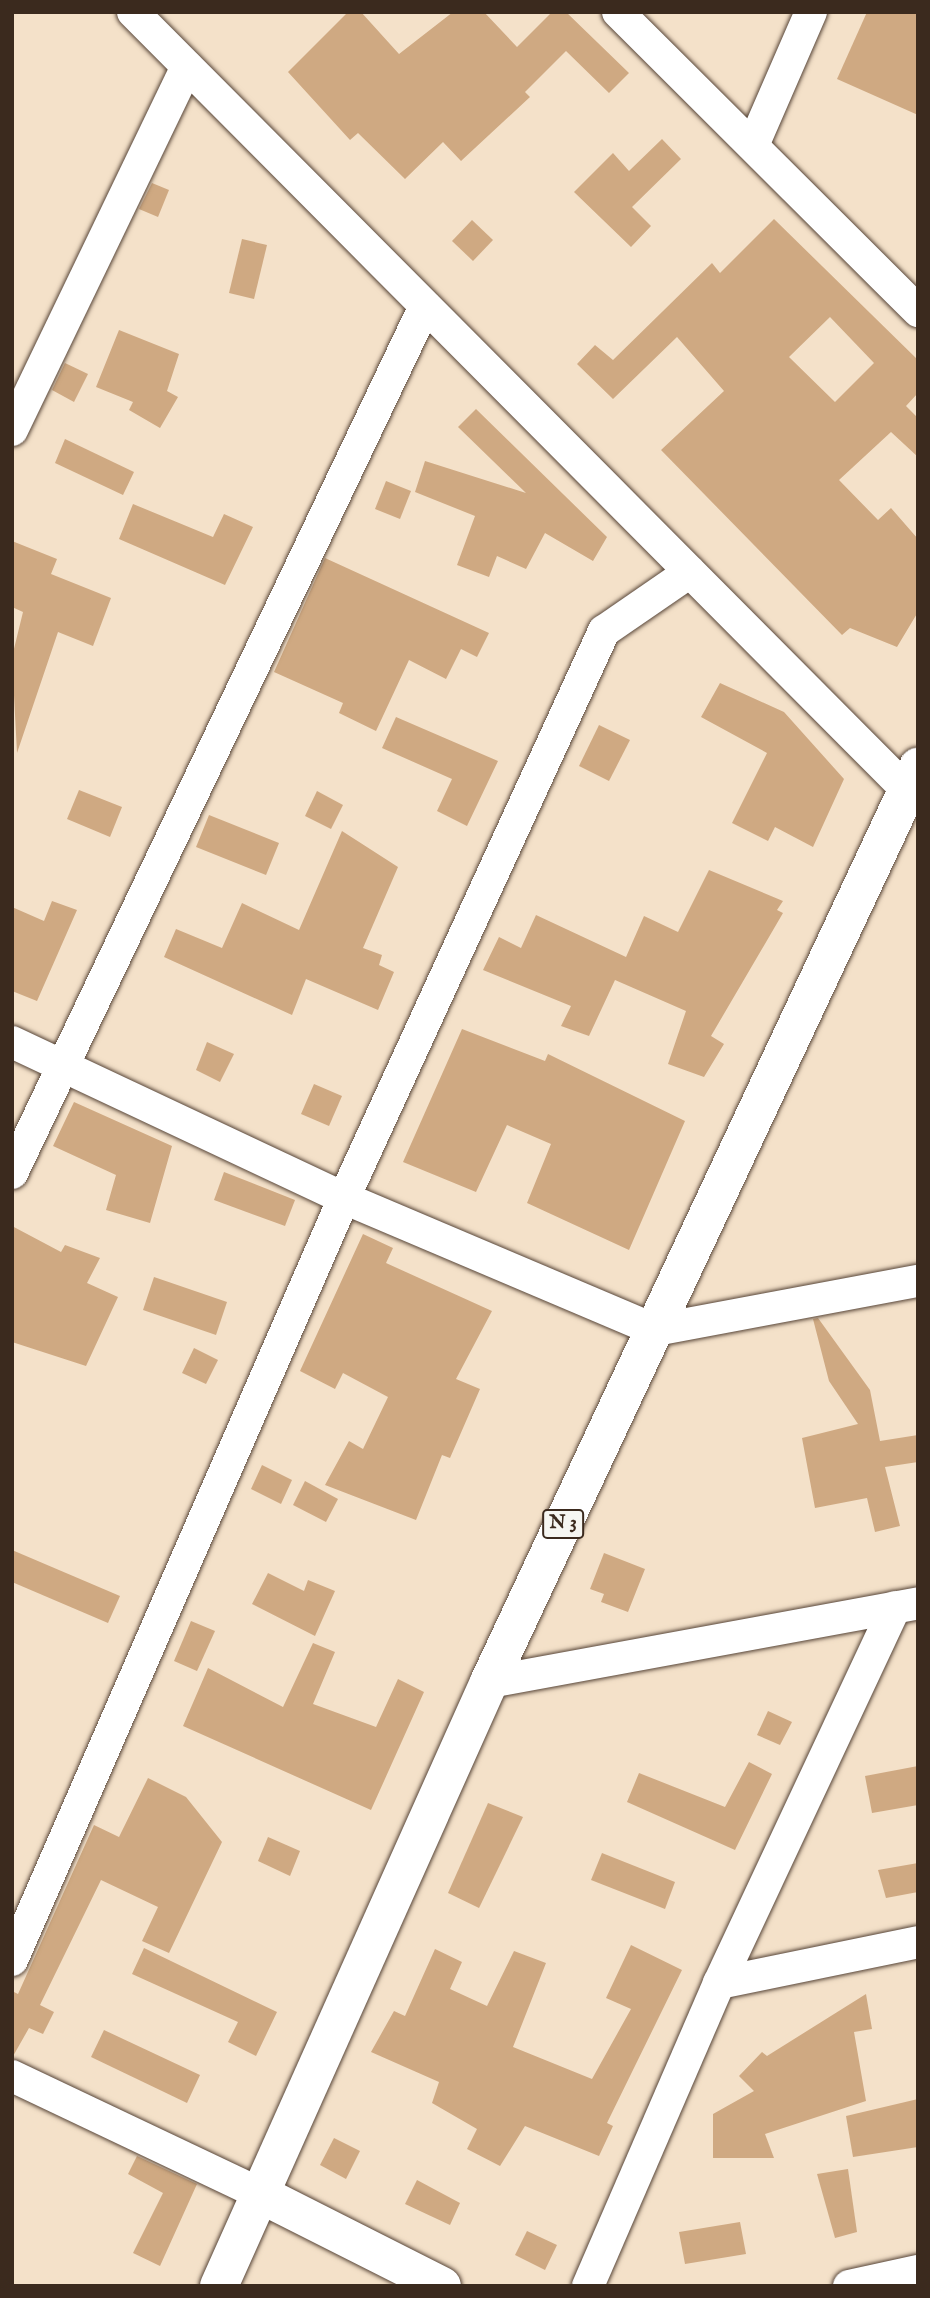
<!DOCTYPE html>
<style>
body{margin:0}
#map{position:relative;width:930px;height:2298px;overflow:hidden;background:#f4e1c9;font-family:"IM FELL English",serif}
div>[style]{position:absolute}
[style*='--x']{left:calc(var(--x)*1px);top:calc(var(--y)*1px);width:calc(var(--w)*1px);rotate:calc(var(--a)*1deg)}
.building>*{inset:0;background:#cfa982}
.roads{filter:drop-shadow(0 0 2px #574538) drop-shadow(0 0 2px #574538)}
.minor>*{height:32px;margin:-16px;padding:0 16px;transform-origin:16px;border-radius:16px;background:#fff}
.secondary>*{height:38px;margin:-19px;padding:0 19px;transform-origin:19px;border-radius:19px;background:#fff}
.primary>*{height:38px;margin:-19px;padding:0 19px;transform-origin:19px;border-radius:19px;background:#fff}
span{translate:-50% -50%;white-space:nowrap;text-align:center;line-height:1.15;-webkit-text-stroke:6px #f6f6f2;paint-order:stroke}
.shield-label span{padding:2px 5px;background:#f6f6f2;border:2px solid;border-radius:5px;-webkit-text-stroke-width:0}
.shield-label{font-size:19px;color:#3b2a1e;font-weight:700}
.frame{position:absolute;inset:0;border:14px solid #3b2a1e;pointer-events:none}
</style>
<div id="map">
<div class="building">
<div style="clip-path:polygon(348px 12px,361px 12px,399px 54px,453px 12px,484px 12px,517px 47px,552px 12px,566px 12px,629px 73px,609px 93px,566px 51px,525px 92px,530px 97px,461px 161px,443px 142px,405px 179px,358px 133px,350px 140px,288px 72px)"></div>
<div style="clip-path:polygon(867px 12px,918px 12px,918px 115px,837px 79px)"></div>
<div style="clip-path:polygon(662px 139px,681px 159px,632px 207px,651px 226px,631px 247px,574px 192px,613px 153px,629px 171px)"></div>
<div style="clip-path:polygon(152px 183px,169px 190px,158px 217px,139px 209px)"></div>
<div style="clip-path:polygon(evenodd,774px 219px,918px 360px,918px 393px,906px 406px,918px 418px,918px 457px,891px 432px,839px 480px,878px 520px,891px 508px,918px 539px,918px 612px,897px 647px,850px 628px,842px 635px,661px 450px,724px 391px,677px 337px,613px 399px,577px 364px,595px 345px,613px 360px,712px 263px,720px 273px,774px 219px,830px 317px,874px 363px,835px 402px,789px 357px,830px 317px)"></div>
<div style="clip-path:polygon(472px 220px,493px 240px,473px 261px,452px 241px)"></div>
<div style="clip-path:polygon(242px 239px,267px 245px,254px 299px,229px 293px)"></div>
<div style="clip-path:polygon(119px 330px,179px 354px,167px 391px,178px 397px,160px 428px,129px 410px,133px 402px,96px 387px)"></div>
<div style="clip-path:polygon(65px 363px,88px 374px,74px 402px,52px 390px)"></div>
<div style="clip-path:polygon(476px 409px,607px 537px,593px 561px,545px 533px,526px 569px,497px 556px,489px 577px,457px 565px,475px 516px,415px 492px,425px 461px,526px 493px,458px 427px)"></div>
<div style="clip-path:polygon(65px 439px,134px 472px,123px 495px,55px 463px)"></div>
<div style="clip-path:polygon(386px 481px,411px 491px,400px 519px,375px 509px)"></div>
<div style="clip-path:polygon(133px 504px,213px 537px,224px 514px,253px 527px,225px 585px,119px 539px)"></div>
<div style="clip-path:polygon(12px 541px,57px 559px,51px 574px,111px 598px,93px 646px,58px 632px,17px 753px,12px 657px,23px 612px,12px 607px)"></div>
<div style="clip-path:polygon(325px 558px,489px 633px,477px 657px,461px 649px,446px 679px,409px 660px,376px 731px,339px 713px,343px 703px,274px 672px)"></div>
<div style="clip-path:polygon(720px 683px,784px 712px,844px 779px,813px 847px,775px 827px,768px 841px,732px 823px,767px 753px,701px 717px)"></div>
<div style="clip-path:polygon(396px 717px,498px 761px,467px 826px,437px 811px,452px 779px,382px 748px)"></div>
<div style="clip-path:polygon(599px 725px,630px 740px,609px 781px,579px 766px)"></div>
<div style="clip-path:polygon(79px 790px,122px 807px,110px 837px,67px 819px)"></div>
<div style="clip-path:polygon(317px 791px,343px 805px,331px 829px,305px 816px)"></div>
<div style="clip-path:polygon(209px 815px,279px 843px,266px 875px,196px 847px)"></div>
<div style="clip-path:polygon(342px 831px,398px 867px,363px 948px,382px 955px,379px 965px,394px 972px,378px 1010px,306px 979px,292px 1015px,164px 957px,176px 929px,222px 948px,242px 903px,299px 930px)"></div>
<div style="clip-path:polygon(709px 870px,783px 901px,777px 910px,783px 913px,711px 1036px,724px 1044px,704px 1077px,668px 1064px,686px 1011px,615px 980px,589px 1036px,561px 1026px,571px 1006px,483px 970px,499px 937px,521px 948px,536px 915px,626px 957px,644px 916px,678px 932px)"></div>
<div style="clip-path:polygon(52px 901px,77px 910px,37px 1001px,12px 991px,12px 907px,44px 921px)"></div>
<div style="clip-path:polygon(462px 1029px,545px 1061px,548px 1054px,685px 1121px,629px 1250px,527px 1203px,551px 1144px,507px 1125px,476px 1192px,403px 1162px)"></div>
<div style="clip-path:polygon(207px 1042px,234px 1054px,220px 1082px,196px 1070px)"></div>
<div style="clip-path:polygon(314px 1084px,342px 1096px,329px 1126px,301px 1114px)"></div>
<div style="clip-path:polygon(74px 1102px,172px 1146px,150px 1223px,106px 1210px,116px 1175px,53px 1146px)"></div>
<div style="clip-path:polygon(224px 1172px,295px 1200px,285px 1226px,214px 1200px)"></div>
<div style="clip-path:polygon(12px 1226px,61px 1252px,65px 1245px,100px 1258px,87px 1283px,118px 1297px,86px 1366px,12px 1342px)"></div>
<div style="clip-path:polygon(363px 1234px,393px 1248px,386px 1263px,492px 1311px,456px 1379px,480px 1389px,450px 1458px,442px 1455px,416px 1520px,325px 1485px,349px 1441px,363px 1449px,388px 1397px,343px 1373px,335px 1389px,300px 1371px)"></div>
<div style="clip-path:polygon(154px 1277px,227px 1302px,216px 1335px,143px 1310px)"></div>
<div style="clip-path:polygon(818px 1318px,870px 1390px,880px 1441px,918px 1435px,918px 1462px,885px 1467px,900px 1526px,875px 1532px,867px 1498px,815px 1508px,802px 1438px,858px 1424px,829px 1381px,813px 1319px)"></div>
<div style="clip-path:polygon(194px 1348px,218px 1360px,206px 1384px,182px 1373px)"></div>
<div style="clip-path:polygon(262px 1465px,292px 1480px,281px 1504px,251px 1489px)"></div>
<div style="clip-path:polygon(305px 1481px,338px 1499px,326px 1522px,293px 1505px)"></div>
<div style="clip-path:polygon(12px 1550px,120px 1596px,108px 1623px,12px 1582px)"></div>
<div style="clip-path:polygon(604px 1553px,645px 1569px,628px 1612px,601px 1602px,604px 1594px,590px 1589px)"></div>
<div style="clip-path:polygon(268px 1573px,304px 1591px,308px 1580px,335px 1591px,315px 1636px,252px 1604px)"></div>
<div style="clip-path:polygon(191px 1621px,215px 1631px,197px 1671px,174px 1661px)"></div>
<div style="clip-path:polygon(313px 1643px,335px 1652px,313px 1704px,376px 1727px,398px 1679px,424px 1692px,371px 1810px,183px 1726px,208px 1668px,283px 1707px)"></div>
<div style="clip-path:polygon(768px 1711px,792px 1722px,780px 1745px,757px 1735px)"></div>
<div style="clip-path:polygon(749px 1762px,772px 1774px,735px 1850px,627px 1802px,639px 1773px,725px 1807px)"></div>
<div style="clip-path:polygon(918px 1766px,918px 1805px,872px 1813px,865px 1776px)"></div>
<div style="clip-path:polygon(148px 1778px,186px 1797px,222px 1842px,169px 1953px,142px 1941px,158px 1907px,101px 1880px,40px 2005px,54px 2012px,43px 2034px,29px 2028px,12px 2058px,12px 1991px,18px 1994px,94px 1825px,119px 1837px)"></div>
<div style="clip-path:polygon(488px 1803px,523px 1817px,479px 1908px,448px 1893px)"></div>
<div style="clip-path:polygon(268px 1837px,300px 1851px,290px 1876px,258px 1861px)"></div>
<div style="clip-path:polygon(602px 1853px,675px 1882px,665px 1909px,591px 1880px)"></div>
<div style="clip-path:polygon(918px 1863px,918px 1892px,886px 1898px,878px 1870px)"></div>
<div style="clip-path:polygon(631px 1945px,682px 1970px,607px 2123px,613px 2126px,599px 2156px,525px 2126px,500px 2166px,467px 2149px,477px 2129px,432px 2103px,439px 2082px,371px 2052px,394px 2011px,405px 2016px,435px 1949px,462px 1962px,450px 1989px,487px 2006px,514px 1951px,546px 1963px,513px 2047px,592px 2079px,631px 2009px,606px 1998px)"></div>
<div style="clip-path:polygon(144px 1948px,277px 2012px,256px 2056px,228px 2042px,238px 2022px,132px 1974px)"></div>
<div style="clip-path:polygon(866px 1994px,872px 2029px,854px 2032px,866px 2101px,765px 2134px,774px 2158px,713px 2158px,713px 2114px,754px 2091px,739px 2076px,762px 2052px,767px 2056px)"></div>
<div style="clip-path:polygon(104px 2030px,200px 2075px,187px 2103px,91px 2057px)"></div>
<div style="clip-path:polygon(918px 2099px,918px 2147px,853px 2157px,846px 2116px)"></div>
<div style="clip-path:polygon(334px 2138px,360px 2151px,346px 2179px,320px 2165px)"></div>
<div style="clip-path:polygon(137px 2156px,197px 2184px,160px 2266px,133px 2253px,163px 2193px,128px 2174px)"></div>
<div style="clip-path:polygon(848px 2169px,857px 2232px,835px 2238px,817px 2174px)"></div>
<div style="clip-path:polygon(417px 2180px,460px 2203px,450px 2225px,405px 2204px)"></div>
<div style="clip-path:polygon(740px 2222px,746px 2254px,685px 2264px,679px 2232px)"></div>
<div style="clip-path:polygon(527px 2231px,557px 2245px,545px 2270px,515px 2255px)"></div>
</div>
<div class="roads">
<div class="minor">
<div style="--x:133;--y:12;--w:1097;--a:45.15"></div>
<div style="--x:907;--y:790;--w:12;--a:20"></div>
<div style="--x:618;--y:12;--w:424;--a:44.9"></div>
<div style="--x:754;--y:143;--w:143;--a:-66.5"></div>
<div style="--x:12;--y:430;--w:403;--a:-64.3"></div>
<div style="--x:12;--y:1042;--w:367;--a:25.2"></div>
<div style="--x:344;--y:1198;--w:338;--a:23"></div>
<div style="--x:655;--y:1330;--w:268;--a:-10.6"></div>
<div style="--x:12;--y:1173;--w:960;--a:-64.53"></div>
<div style="--x:489;--y:1682;--w:436;--a:-10.4"></div>
<div style="--x:12;--y:1960;--w:831;--a:-66.46"></div>
<div style="--x:344;--y:1198;--w:624;--a:-65.37"></div>
<div style="--x:604;--y:631;--w:104;--a:-34.5"></div>
<div style="--x:719;--y:1983;--w:203;--a:-11.6"></div>
<div style="--x:12;--y:2076;--w:272;--a:25.4"></div>
<div style="--x:588;--y:2286;--w:330;--a:-66.6"></div>
<div style="--x:719;--y:1983;--w:415;--a:-64.9"></div>
<div style="--x:849;--y:2286;--w:71;--a:-12.3"></div>
</div>
<div class="secondary">
<div style="--x:258;--y:2193;--w:206;--a:26.8"></div>
</div>
<div class="primary">
<div style="--x:219;--y:2286;--w:662;--a:-65.91"></div>
<div style="--x:489;--y:1682;--w:1011;--a:-64.88"></div>
</div>
</div>
<div class="shield-label">
<span style="left:563px;top:1524px">N 3</span>
</div>
<div class="frame"></div>
</div>
